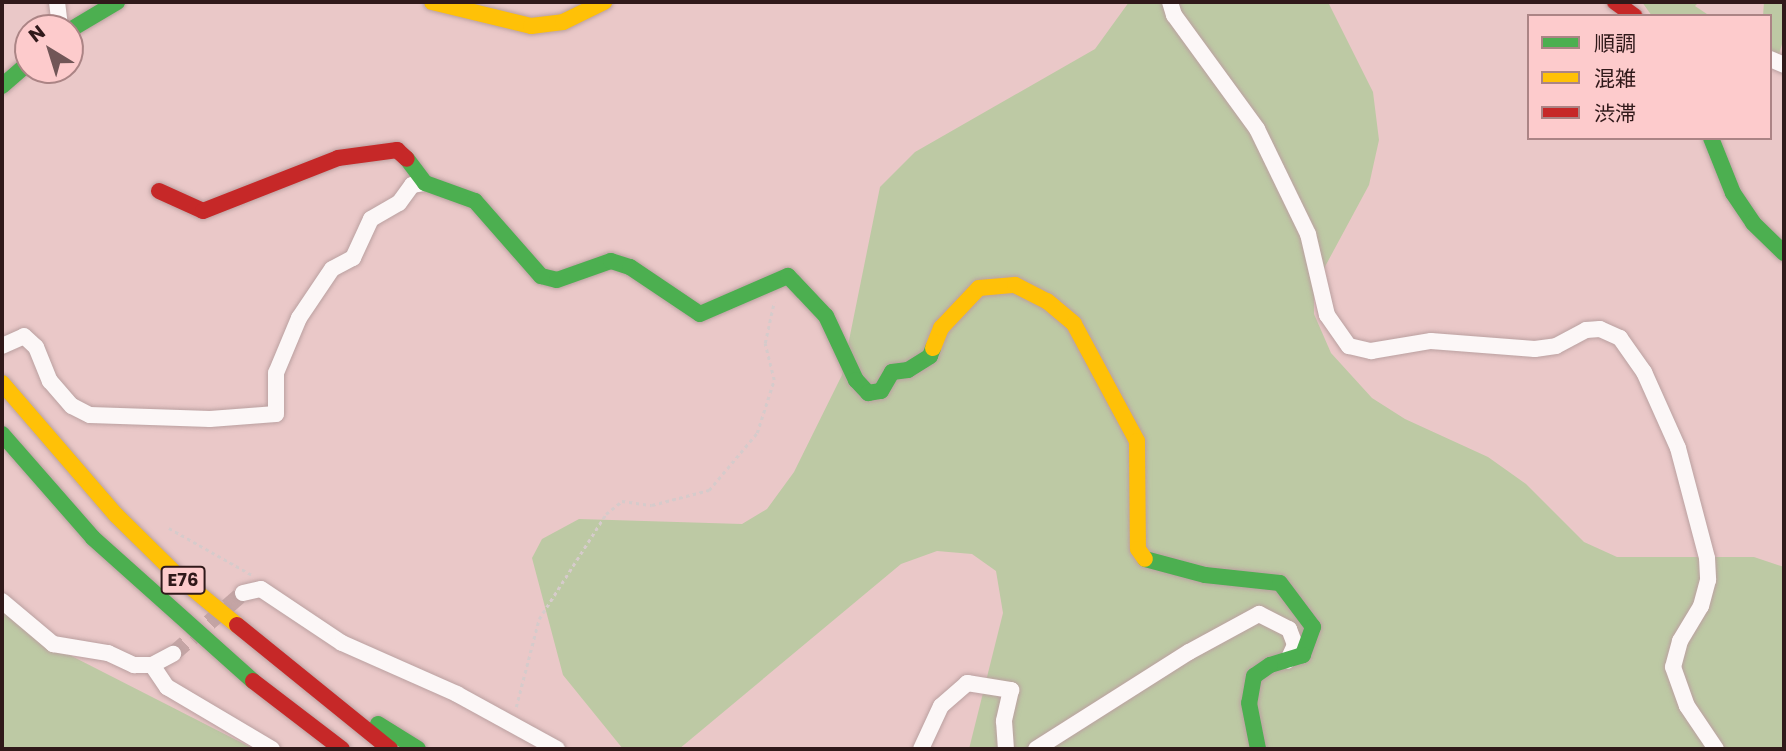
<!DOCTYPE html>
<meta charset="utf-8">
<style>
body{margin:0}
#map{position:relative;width:1786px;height:751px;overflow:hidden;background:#eac8c8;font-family:Poppins,"Noto Sans JP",sans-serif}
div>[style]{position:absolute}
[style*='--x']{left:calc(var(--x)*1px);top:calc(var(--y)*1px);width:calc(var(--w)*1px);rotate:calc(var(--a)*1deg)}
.green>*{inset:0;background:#bdc9a4}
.street-tunnel>*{height:16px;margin-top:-8px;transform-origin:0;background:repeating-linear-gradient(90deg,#c5a5a5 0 16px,transparent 0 24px)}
.path>*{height:2.5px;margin-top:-1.25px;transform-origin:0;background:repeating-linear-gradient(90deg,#d6cbcb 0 3.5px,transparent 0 7px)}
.roads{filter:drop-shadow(0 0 2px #baa0a0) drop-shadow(0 0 2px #baa0a0)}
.street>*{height:16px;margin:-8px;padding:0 8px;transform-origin:8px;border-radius:8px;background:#fcf7f7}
.fast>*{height:16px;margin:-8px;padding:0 8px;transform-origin:8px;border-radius:8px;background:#4caf50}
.slow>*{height:16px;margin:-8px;padding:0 8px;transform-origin:8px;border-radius:8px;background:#ffc107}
.jam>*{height:16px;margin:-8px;padding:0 8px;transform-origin:8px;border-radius:8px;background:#c62828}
span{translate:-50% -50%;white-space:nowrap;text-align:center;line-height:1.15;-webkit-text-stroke:5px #fdcbcc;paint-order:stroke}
.shield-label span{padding:2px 5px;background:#fdcbcc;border:2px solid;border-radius:5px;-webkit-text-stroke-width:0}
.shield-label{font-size:18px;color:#30191a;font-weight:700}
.frame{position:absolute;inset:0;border:4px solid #30191a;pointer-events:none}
.legend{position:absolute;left:1527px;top:14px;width:245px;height:126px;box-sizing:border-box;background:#fdcbcc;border:2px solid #ab8485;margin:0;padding:9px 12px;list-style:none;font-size:21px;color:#30191a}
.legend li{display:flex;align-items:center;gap:14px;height:35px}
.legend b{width:35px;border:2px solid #ab8485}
.north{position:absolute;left:14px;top:14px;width:70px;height:70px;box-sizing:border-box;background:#fdcbcc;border:2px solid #ab8485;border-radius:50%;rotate:322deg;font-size:19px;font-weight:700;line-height:28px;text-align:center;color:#30191a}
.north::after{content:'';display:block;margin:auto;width:24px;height:32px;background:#715657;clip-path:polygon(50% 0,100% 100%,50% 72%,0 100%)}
</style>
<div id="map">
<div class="green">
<div style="clip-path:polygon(1129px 2px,1328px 2px,1373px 92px,1379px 140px,1369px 185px,1314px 287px,1314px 314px,1331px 353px,1372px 398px,1405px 419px,1488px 457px,1526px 484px,1584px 542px,1617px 557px,1754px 557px,1784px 567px,1784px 749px,969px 749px,1003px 613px,996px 571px,972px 554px,937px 551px,901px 564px,679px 749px,623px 749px,563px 675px,532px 558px,542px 539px,579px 519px,742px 524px,767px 509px,794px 472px,842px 375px,880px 187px,915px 152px,1095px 49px)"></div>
<div style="clip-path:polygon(1642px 2px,1699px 2px,1695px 6px,1710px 16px,1652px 16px)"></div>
<div style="clip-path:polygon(1764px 2px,1784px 2px,1784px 37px,1778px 58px,1770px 56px,1770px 16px,1763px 16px)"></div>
<div style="clip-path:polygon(2px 608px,52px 646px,254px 749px,2px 749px)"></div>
</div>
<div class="street-tunnel">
<div style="--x:173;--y:654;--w:93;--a:-41.1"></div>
</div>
<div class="path">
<div style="--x:169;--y:528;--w:95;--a:29.5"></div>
<div style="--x:516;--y:707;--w:91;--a:-75.4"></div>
<div style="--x:539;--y:619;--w:125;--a:-57.5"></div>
<div style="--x:606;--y:514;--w:21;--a:-39"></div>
<div style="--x:622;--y:501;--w:30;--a:8"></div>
<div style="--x:652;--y:505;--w:59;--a:-14.7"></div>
<div style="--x:709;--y:490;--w:75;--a:-49.9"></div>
<div style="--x:757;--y:433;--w:56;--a:-72.2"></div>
<div style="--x:774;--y:380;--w:38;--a:-104"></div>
<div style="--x:765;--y:343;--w:42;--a:-77.6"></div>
</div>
<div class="roads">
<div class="street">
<div style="--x:57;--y:2;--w:26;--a:83"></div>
<div style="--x:1170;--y:2;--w:14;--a:73"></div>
<div style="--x:1174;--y:15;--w:141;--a:53.9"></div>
<div style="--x:1257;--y:129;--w:117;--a:64.1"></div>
<div style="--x:1308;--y:234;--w:83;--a:76.8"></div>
<div style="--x:1327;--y:315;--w:38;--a:55"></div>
<div style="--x:1349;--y:346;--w:23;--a:13"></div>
<div style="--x:1371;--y:351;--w:61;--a:-9.5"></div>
<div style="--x:1431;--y:341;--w:104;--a:4.4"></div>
<div style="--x:1535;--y:349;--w:21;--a:-8"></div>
<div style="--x:1556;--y:346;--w:34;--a:-28"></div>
<div style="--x:1586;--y:330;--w:14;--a:-4"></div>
<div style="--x:1600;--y:329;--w:22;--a:24"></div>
<div style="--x:1620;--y:338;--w:42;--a:54.8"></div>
<div style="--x:1644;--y:372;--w:83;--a:65.9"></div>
<div style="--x:1678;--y:448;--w:114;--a:75.2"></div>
<div style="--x:1707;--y:558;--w:22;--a:87"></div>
<div style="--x:1708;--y:580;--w:27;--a:105"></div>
<div style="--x:1701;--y:606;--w:41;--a:121"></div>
<div style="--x:1680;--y:641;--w:27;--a:105"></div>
<div style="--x:1673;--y:667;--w:41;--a:70.3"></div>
<div style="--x:1687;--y:706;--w:52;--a:56"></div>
<div style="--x:1770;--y:59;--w:15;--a:23"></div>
<div style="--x:2;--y:346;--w:24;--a:-24"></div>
<div style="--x:24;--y:336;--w:16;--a:43"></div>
<div style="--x:36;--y:347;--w:37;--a:68"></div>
<div style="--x:50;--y:381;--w:33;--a:49"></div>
<div style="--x:72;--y:406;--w:20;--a:27"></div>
<div style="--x:90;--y:415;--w:120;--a:1.9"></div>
<div style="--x:210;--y:419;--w:66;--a:-4.3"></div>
<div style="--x:276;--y:414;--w:41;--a:-90"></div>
<div style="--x:276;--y:373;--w:60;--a:-67.3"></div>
<div style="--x:299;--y:318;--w:59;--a:-56"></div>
<div style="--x:332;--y:269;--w:24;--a:-28"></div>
<div style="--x:353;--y:258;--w:43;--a:-65.2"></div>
<div style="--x:371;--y:219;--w:32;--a:-30"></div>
<div style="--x:399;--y:203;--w:22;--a:-54"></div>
<div style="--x:412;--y:185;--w:13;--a:-9"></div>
<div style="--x:243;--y:593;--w:18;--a:-13"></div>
<div style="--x:261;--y:589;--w:97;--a:33.7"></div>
<div style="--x:342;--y:643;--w:126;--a:23.9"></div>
<div style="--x:457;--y:694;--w:114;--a:28.8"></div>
<div style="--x:2;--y:601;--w:67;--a:40.1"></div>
<div style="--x:53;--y:644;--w:56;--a:9.3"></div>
<div style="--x:108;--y:653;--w:29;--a:25"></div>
<div style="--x:134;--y:665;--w:18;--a:0"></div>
<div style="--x:152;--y:665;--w:24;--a:-28"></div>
<div style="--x:152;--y:665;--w:27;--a:56"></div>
<div style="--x:167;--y:687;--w:122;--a:30.6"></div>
<div style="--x:921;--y:749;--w:47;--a:-65.1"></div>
<div style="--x:941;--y:706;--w:35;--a:-41"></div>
<div style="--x:967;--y:683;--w:45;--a:9"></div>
<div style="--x:1011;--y:690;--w:32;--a:103"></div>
<div style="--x:1004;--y:721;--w:28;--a:86"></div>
<div style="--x:1036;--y:749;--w:181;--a:-32.4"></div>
<div style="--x:1189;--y:652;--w:80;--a:-28.5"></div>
<div style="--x:1259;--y:614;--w:34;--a:27"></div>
<div style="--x:1289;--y:629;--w:17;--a:69"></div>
<div style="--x:1295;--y:645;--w:17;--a:115"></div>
</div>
<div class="fast">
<div style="--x:70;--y:30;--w:55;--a:-30.8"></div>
<div style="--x:2;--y:86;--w:35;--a:-41"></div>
<div style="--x:1711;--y:138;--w:59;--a:68.2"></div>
<div style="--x:1733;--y:193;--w:36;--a:56"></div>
<div style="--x:1753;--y:223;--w:43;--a:44.1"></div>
<div style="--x:407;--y:159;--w:30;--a:53"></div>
<div style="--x:425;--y:183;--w:53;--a:19.8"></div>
<div style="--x:475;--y:201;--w:100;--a:48.7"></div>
<div style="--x:541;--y:276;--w:16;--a:14"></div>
<div style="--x:557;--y:280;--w:57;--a:-19.4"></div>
<div style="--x:611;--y:261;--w:20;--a:18"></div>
<div style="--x:630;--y:267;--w:84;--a:33.9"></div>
<div style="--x:700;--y:314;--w:96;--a:-23.4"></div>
<div style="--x:788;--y:276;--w:55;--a:46.5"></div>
<div style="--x:826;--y:316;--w:71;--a:64.9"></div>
<div style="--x:856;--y:380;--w:18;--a:47"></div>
<div style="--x:868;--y:393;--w:13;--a:-9"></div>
<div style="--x:881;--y:391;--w:22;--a:-60"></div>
<div style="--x:892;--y:372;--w:16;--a:-7"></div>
<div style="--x:908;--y:370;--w:26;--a:-32"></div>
<div style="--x:930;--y:356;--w:9;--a:-69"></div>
<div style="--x:2;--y:434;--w:138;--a:48.8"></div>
<div style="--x:93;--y:538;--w:215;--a:41.8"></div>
<div style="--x:1145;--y:559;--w:62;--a:14.9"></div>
<div style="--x:1205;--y:575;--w:75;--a:6.1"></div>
<div style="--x:1280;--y:583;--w:55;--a:53.1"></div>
<div style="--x:1313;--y:627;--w:30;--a:110"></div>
<div style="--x:1303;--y:655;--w:34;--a:163"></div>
<div style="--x:1270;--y:665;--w:19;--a:145"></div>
<div style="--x:1254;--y:676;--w:27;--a:100"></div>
<div style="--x:1249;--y:703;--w:47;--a:78.9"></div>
<div style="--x:378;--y:724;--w:47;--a:32"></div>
</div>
<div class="slow">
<div style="--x:432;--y:2;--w:102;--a:13.6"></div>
<div style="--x:531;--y:26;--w:32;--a:-7"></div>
<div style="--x:563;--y:22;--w:46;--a:-26"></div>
<div style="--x:933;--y:348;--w:22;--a:-68"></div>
<div style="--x:941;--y:328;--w:55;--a:-46.5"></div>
<div style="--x:979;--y:288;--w:36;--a:-5"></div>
<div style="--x:1015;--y:285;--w:36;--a:27"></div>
<div style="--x:1047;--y:301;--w:35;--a:40"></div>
<div style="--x:1074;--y:324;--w:133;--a:61.7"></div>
<div style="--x:1137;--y:441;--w:108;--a:89.5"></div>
<div style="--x:1138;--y:549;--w:12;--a:55"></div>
<div style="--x:2;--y:383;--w:174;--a:49.2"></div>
<div style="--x:116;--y:515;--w:93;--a:44.6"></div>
<div style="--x:182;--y:580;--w:71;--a:39.3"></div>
</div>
<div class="jam">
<div style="--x:1615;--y:2;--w:24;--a:36"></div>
<div style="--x:159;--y:191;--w:48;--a:24.4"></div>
<div style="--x:203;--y:211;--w:145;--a:-21.4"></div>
<div style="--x:338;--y:158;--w:60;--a:-7.7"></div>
<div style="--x:397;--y:150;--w:13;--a:42"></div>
<div style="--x:237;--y:625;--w:197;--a:39"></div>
<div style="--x:253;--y:681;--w:112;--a:37.4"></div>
</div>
</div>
<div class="shield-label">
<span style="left:183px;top:580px">E76</span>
</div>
<div class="frame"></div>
<ul class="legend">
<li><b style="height:9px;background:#4caf50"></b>順調</li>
<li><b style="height:9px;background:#ffc107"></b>混雑</li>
<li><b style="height:9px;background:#c62828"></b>渋滞</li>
</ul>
<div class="north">N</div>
</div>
